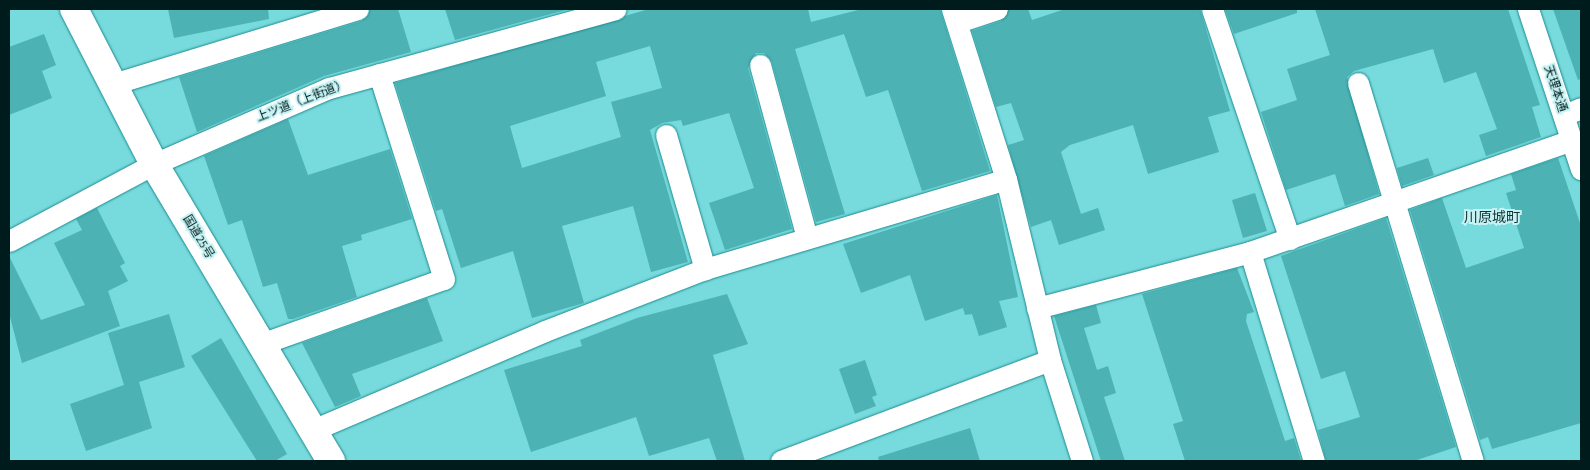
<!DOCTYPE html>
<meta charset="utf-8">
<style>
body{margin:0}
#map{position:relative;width:1590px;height:470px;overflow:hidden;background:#77dadd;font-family:"Source Sans 3","Noto Sans JP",sans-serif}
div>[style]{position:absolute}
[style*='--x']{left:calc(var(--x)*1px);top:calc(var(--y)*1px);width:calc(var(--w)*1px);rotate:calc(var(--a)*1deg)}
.building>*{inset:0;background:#4db2b4}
.roads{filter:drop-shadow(0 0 1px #1b8b8e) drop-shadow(0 0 1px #1b8b8e)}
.street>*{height:21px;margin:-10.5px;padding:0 10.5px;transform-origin:10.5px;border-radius:10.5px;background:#fff}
.highway>*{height:28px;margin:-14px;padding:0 14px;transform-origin:14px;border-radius:14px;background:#fff}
span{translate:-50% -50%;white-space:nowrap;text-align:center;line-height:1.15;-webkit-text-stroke:4px #c5f2f3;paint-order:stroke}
.street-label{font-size:12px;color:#001b1c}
.neighbourhood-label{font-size:14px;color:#133334}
.frame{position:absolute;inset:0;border:10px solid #001b1c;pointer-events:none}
</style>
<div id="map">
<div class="building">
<div style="clip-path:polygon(168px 9px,268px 9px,269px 19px,174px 38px)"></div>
<div style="clip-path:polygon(370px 9px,398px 9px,411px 52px,324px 76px,197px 132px,179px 77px,362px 21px)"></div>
<div style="clip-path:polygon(445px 9px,569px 9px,455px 40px)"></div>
<div style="clip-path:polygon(evenodd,649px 9px,808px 9px,811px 22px,862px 9px,940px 9px,990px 171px,922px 191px,888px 90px,866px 97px,844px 34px,795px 49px,845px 214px,816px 222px,772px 62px,764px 53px,756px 53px,748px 68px,792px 229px,725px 250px,709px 203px,754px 188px,729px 113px,683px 126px,681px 120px,662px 123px,650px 130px,688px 262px,651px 272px,633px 206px,562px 226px,584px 303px,532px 318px,513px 251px,461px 268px,442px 209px,436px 211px,395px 83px,649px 9px,650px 46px,662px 88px,611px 102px,621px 137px,522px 168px,510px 126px,606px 96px,596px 62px,650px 46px)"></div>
<div style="clip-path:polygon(1009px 9px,1028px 9px,1032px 20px,1065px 9px,1200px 9px,1230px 111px,1208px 117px,1219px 152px,1148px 174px,1133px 125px,1070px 145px,1061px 152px,1081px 214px,1098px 208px,1105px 230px,1059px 245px,1051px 220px,1031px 227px,1008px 145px,1024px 140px,1011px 103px,996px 107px,972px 31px,1001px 21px)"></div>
<div style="clip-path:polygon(1225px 9px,1297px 9px,1297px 13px,1234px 34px)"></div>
<div style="clip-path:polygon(1315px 9px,1508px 9px,1540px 105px,1532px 107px,1541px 137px,1486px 156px,1479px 135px,1497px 129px,1476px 72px,1444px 83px,1433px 49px,1354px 71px,1347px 77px,1379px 194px,1345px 206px,1335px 174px,1286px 190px,1261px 112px,1297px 100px,1287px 69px,1330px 55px)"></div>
<div style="clip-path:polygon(1553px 9px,1581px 9px,1581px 79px,1578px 80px)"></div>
<div style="clip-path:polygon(44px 34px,56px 65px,42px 71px,52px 98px,9px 115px,9px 47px)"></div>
<div style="clip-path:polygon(288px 119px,308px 175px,390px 149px,412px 219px,361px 235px,362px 240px,342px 246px,357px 297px,293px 319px,288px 319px,277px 283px,263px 287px,242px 220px,228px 225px,204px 156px)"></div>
<div style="clip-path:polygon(1428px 158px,1434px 175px,1402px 186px,1397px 168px)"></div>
<div style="clip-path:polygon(1558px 158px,1581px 226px,1581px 423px,1492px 449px,1488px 437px,1480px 440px,1410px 210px,1442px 198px,1466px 268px,1524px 248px,1506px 193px,1516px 190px,1511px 174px)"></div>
<div style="clip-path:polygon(1255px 193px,1267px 231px,1243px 238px,1232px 200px)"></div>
<div style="clip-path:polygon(997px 195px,1018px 297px,999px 301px,1007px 327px,979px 336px,972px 314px,965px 315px,963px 308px,925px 321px,910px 275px,861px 293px,843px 244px)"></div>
<div style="clip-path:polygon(97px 208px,125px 263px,120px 266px,128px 281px,108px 291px,120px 326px,22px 363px,9px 313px,9px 256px,41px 320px,85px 305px,54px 243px,82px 230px,76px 219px)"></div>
<div style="clip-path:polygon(1386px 218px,1456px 447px,1414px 461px,1326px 461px,1318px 430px,1360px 417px,1345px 371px,1321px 379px,1281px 256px)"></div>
<div style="clip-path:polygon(1237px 268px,1254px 312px,1247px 314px,1246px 321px,1285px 441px,1294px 438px,1301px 461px,1185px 461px,1173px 424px,1183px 421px,1142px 294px)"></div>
<div style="clip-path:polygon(727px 294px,748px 344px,713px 355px,745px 461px,717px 461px,709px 438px,649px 456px,636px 417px,531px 452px,504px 370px,582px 346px,580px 340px,637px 318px)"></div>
<div style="clip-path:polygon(427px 298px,443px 341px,352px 374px,361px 396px,335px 407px,302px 343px)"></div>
<div style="clip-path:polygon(1096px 305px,1101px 323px,1084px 328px,1097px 370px,1108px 366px,1116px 393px,1104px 397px,1125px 461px,1101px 461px,1054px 316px)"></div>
<div style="clip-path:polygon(169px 314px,185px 367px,139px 382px,152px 428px,86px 451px,70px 404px,124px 385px,108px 333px)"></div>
<div style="clip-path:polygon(221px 338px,287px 454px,275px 461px,257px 461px,191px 356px)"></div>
<div style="clip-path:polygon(865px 360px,877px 395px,872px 397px,876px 406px,855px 414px,839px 369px)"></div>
<div style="clip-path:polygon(970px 428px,980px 461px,879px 461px,878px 457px)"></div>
</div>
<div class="roads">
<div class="street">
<div style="--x:952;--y:9;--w:178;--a:72.4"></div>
<div style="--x:1006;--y:179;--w:186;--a:76.3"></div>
<div style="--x:1050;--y:360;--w:106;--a:72.4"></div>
<div style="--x:1212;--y:9;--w:243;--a:71.3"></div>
<div style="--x:1528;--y:9;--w:169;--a:71.7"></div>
<div style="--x:958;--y:22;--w:41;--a:-18.4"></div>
<div style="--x:760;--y:65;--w:179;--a:74.8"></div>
<div style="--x:1358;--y:83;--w:395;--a:73.1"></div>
<div style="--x:113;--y:84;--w:256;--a:-17"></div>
<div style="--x:1564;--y:115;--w:18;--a:-22"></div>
<div style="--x:666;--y:135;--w:140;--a:73.8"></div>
<div style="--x:9;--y:241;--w:164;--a:-28"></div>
<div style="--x:154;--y:164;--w:191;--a:-23.5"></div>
<div style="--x:329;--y:88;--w:297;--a:-15.4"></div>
<div style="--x:1250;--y:252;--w:219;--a:73"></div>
<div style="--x:1037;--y:308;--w:220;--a:-14.7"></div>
<div style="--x:1250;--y:252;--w:340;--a:-19.2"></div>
<div style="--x:261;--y:344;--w:194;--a:-19.6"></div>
<div style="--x:444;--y:279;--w:215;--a:-107.6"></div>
<div style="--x:313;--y:430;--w:252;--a:-23.1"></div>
<div style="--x:545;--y:331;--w:172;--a:-21.2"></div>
<div style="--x:705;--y:269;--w:314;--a:-16.6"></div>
<div style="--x:781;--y:461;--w:287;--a:-20.6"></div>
</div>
<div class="highway">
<div style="--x:74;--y:9;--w:174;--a:62.7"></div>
<div style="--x:154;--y:164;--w:346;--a:59.2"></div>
</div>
</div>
<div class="street-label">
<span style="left:1555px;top:89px;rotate:72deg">天理本通</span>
<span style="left:302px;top:101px;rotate:-21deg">上ツ道（上街道）</span>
<span style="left:198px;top:237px;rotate:59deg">国道25号</span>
</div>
<div class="neighbourhood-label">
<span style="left:1492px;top:218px">川原城町</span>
</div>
<div class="frame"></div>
</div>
